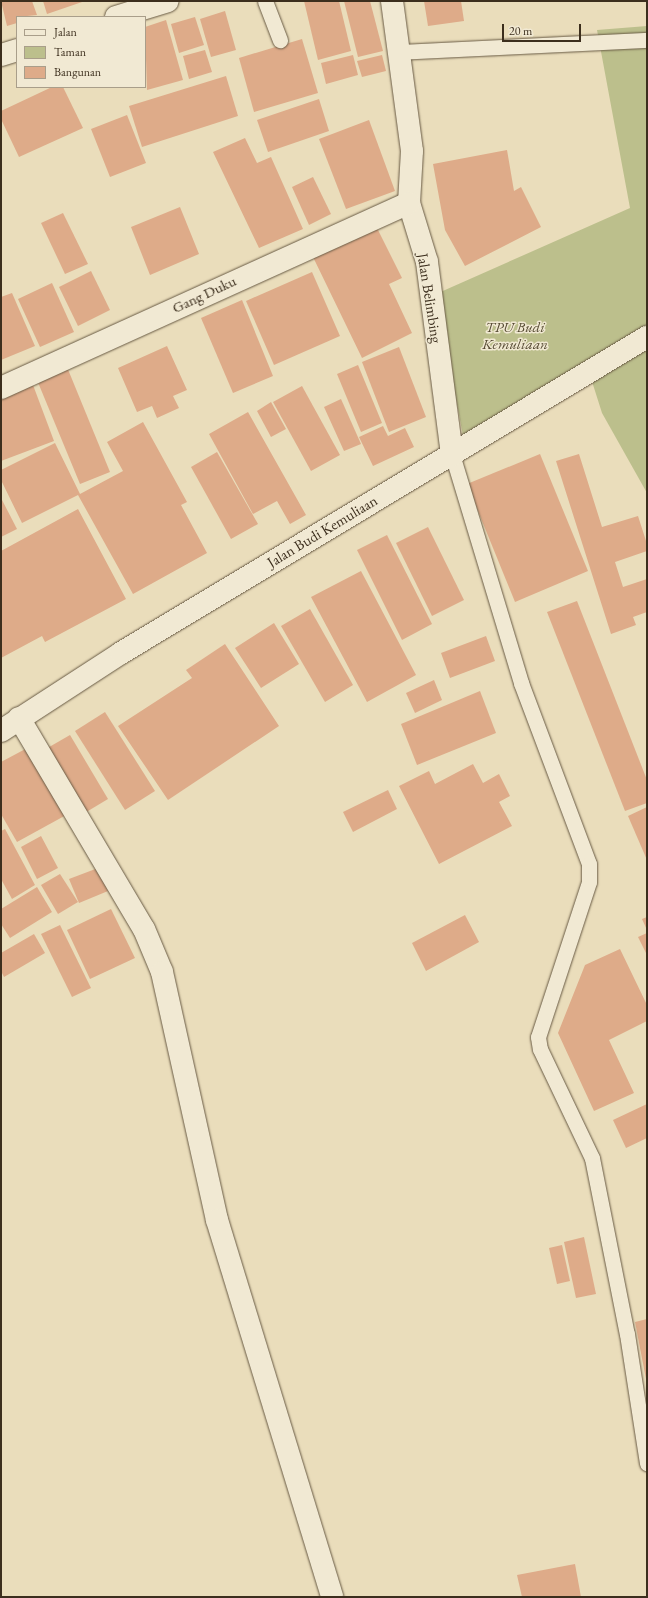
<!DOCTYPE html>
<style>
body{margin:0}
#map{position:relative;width:648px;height:1598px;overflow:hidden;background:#eaddbb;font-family:"EB Garamond",serif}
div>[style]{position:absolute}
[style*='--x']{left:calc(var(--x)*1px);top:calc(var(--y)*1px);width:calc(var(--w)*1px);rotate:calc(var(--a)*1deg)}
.green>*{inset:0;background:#bcbf8c}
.building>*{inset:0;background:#deab89}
.roads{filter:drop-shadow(0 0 1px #685a44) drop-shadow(0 0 1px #685a44)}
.lane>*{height:15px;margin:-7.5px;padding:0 7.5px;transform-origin:7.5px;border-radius:7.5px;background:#f1e9d3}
.street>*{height:22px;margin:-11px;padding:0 11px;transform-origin:11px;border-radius:11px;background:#f1e9d3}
.secondary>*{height:22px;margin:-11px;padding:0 11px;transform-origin:11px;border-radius:11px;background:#f1e9d3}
span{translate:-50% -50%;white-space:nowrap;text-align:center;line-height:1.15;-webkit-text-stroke:3px #f1e9d3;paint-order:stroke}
.street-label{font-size:15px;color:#3c2e1d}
.park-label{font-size:15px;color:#564b33;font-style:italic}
.frame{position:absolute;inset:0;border:2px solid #3c2e1d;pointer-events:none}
.legend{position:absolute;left:16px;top:16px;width:130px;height:72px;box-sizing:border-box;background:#f1e9d3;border:1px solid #a99e8a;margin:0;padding:5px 7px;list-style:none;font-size:12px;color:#3c2e1d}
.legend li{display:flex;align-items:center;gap:8px;height:20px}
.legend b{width:20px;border:1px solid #a99e8a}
.scale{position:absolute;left:502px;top:24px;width:79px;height:18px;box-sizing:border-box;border:2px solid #3c2e1d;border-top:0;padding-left:5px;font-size:12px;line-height:14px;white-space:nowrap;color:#3c2e1d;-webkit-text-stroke:3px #f1e9d3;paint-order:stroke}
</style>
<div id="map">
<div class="green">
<div style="clip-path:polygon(647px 26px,647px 493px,602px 413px,589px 372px,465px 446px,436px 294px,630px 208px,597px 30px)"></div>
</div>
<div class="building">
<div style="clip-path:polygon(1px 1px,32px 1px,37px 15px,17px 17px,17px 23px,7px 26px)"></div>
<div style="clip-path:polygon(43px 1px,85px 1px,47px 14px)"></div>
<div style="clip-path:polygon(304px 1px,339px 1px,351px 51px,318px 60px)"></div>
<div style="clip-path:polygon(344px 1px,370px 1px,383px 51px,358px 57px)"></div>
<div style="clip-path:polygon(424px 1px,461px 1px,464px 21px,428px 26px)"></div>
<div style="clip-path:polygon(225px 11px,236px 50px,211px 57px,200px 19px)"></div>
<div style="clip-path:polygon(195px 17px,204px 45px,179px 53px,171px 24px)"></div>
<div style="clip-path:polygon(166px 20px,183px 80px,147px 90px,145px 27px)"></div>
<div style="clip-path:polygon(302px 39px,318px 93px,254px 112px,239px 58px)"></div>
<div style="clip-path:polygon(205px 50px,212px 72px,189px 79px,183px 56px)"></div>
<div style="clip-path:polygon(353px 55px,358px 75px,326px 84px,321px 63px)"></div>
<div style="clip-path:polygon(382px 55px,386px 71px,362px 77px,357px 61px)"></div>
<div style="clip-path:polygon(226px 76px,238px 116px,142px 147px,129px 106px)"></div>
<div style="clip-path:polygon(52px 87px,63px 87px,83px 128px,19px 157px,1px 119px,1px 111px)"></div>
<div style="clip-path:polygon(319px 99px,329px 131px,268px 152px,257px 120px)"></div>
<div style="clip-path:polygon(127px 115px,146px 163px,110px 177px,91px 129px)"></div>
<div style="clip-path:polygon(369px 120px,395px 191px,346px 209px,319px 139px)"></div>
<div style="clip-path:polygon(245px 138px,257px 163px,271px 157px,303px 229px,259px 248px,213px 152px)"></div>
<div style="clip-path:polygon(507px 150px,514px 191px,521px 187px,541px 227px,465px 266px,445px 230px,433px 164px)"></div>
<div style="clip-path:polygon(313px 177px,331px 214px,309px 225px,292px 187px)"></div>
<div style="clip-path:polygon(180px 207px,199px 254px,150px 275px,131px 227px)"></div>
<div style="clip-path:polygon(63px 213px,88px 264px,65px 274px,41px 223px)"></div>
<div style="clip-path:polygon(376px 226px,402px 278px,389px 284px,412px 333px,362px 358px,313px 257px)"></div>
<div style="clip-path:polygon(91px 271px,110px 310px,78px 326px,59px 287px)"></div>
<div style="clip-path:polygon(312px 272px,340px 336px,274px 365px,246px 301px)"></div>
<div style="clip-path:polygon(52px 283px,74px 332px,40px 347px,18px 299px)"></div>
<div style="clip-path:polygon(12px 293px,35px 346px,1px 360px,1px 297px)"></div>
<div style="clip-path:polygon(242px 300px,273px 376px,233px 393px,201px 318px)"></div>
<div style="clip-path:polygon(167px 346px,187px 390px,173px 396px,179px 408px,157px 418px,152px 406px,137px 412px,118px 368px)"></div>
<div style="clip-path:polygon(399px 347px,426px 417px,389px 432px,362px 362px)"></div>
<div style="clip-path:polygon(358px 365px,382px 423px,361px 432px,337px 374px)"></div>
<div style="clip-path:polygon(67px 367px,110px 472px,80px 484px,37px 380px)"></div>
<div style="clip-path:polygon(33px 385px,54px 441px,1px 461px,1px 397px)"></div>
<div style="clip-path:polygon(302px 386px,340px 455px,311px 471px,273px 402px)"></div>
<div style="clip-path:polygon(341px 399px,361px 444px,344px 451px,324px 407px)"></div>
<div style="clip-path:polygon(271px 402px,286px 429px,271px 437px,257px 411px)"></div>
<div style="clip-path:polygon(248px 412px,306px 515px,290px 524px,277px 501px,253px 514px,209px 434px)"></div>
<div style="clip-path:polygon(143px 422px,187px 502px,181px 505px,207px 553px,133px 594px,78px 495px,22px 523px,1px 480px,1px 470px,55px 443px,80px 494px,123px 471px,107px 442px)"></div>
<div style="clip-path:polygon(383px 426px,388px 436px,405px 428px,414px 447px,373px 466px,359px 437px)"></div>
<div style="clip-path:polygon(217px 452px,258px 524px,231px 539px,191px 467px)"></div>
<div style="clip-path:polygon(540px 454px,588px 571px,515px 602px,467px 484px)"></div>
<div style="clip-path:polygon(579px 454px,602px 527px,638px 516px,647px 544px,647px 551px,615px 562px,623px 587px,647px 579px,647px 612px,633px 617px,636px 625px,611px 634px,556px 461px)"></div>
<div style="clip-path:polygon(1px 498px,17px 529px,1px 537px)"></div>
<div style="clip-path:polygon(78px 509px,126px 599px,45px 642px,42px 636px,1px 658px,1px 551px)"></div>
<div style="clip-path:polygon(428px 527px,464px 600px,432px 616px,396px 543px)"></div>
<div style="clip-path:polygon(387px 535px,432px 624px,402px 640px,357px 550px)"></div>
<div style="clip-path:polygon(361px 571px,416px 675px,367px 702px,311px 597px)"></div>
<div style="clip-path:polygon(577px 601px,647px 780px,647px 803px,625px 811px,547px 612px)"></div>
<div style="clip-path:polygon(310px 609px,353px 685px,325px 702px,281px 626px)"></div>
<div style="clip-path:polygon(274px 623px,299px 664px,261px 688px,235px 648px)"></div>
<div style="clip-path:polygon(486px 636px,495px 661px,450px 678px,441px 653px)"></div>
<div style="clip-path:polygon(225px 644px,279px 726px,168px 800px,118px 726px,192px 678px,186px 670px)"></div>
<div style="clip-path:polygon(434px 680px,442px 700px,415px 713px,406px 693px)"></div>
<div style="clip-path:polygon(480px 691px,496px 733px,417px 765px,401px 724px)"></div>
<div style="clip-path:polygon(105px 712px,155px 791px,125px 810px,75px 731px)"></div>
<div style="clip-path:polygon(70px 735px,108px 799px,83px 814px,44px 750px)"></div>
<div style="clip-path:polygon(31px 746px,68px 814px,17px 842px,1px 814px,1px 762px)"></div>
<div style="clip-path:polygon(473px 764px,483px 783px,499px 774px,510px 796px,499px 802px,512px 826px,439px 864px,399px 786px,429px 771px,435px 784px)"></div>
<div style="clip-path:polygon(388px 790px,397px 809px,353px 832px,343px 812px)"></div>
<div style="clip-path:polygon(647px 807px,647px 860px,628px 816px)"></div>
<div style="clip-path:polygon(5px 829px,35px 885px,12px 899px,1px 879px,1px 831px)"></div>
<div style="clip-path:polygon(41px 836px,58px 868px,37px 879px,21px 847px)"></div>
<div style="clip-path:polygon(98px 868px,108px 891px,79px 903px,69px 879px)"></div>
<div style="clip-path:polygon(60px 874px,78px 902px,58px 914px,41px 885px)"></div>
<div style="clip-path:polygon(37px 887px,52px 912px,10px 938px,1px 924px,1px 909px)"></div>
<div style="clip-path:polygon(111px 909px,135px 958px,90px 979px,67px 930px)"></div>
<div style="clip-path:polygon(465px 915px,479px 942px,426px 971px,412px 943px)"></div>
<div style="clip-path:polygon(647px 917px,647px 930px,642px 919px)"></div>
<div style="clip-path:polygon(60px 925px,91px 988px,72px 997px,41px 934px)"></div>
<div style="clip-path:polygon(647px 933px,647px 955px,638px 937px)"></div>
<div style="clip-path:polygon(34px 934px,45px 953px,4px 977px,1px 971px,1px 953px)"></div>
<div style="clip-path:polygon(620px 949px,647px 1005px,647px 1021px,609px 1040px,634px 1093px,594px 1111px,558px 1033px,585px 965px)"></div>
<div style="clip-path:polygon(647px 1104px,647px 1138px,626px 1148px,613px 1120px)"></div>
<div style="clip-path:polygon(584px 1237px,596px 1294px,576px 1298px,564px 1242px)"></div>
<div style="clip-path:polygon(562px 1245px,570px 1281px,557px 1284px,549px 1248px)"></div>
<div style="clip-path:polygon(647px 1319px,647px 1378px,646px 1379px,635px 1322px)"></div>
<div style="clip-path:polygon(575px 1564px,581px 1597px,522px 1597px,517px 1575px)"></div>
</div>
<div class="roads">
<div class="lane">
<div style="--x:265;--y:1;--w:42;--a:69"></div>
<div style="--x:398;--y:52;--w:249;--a:-2.8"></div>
<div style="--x:452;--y:454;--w:239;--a:73.2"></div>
<div style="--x:521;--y:683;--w:193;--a:69.4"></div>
<div style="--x:589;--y:864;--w:18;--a:90"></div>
<div style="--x:589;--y:882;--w:163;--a:108.2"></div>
<div style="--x:538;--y:1037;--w:12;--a:81"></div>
<div style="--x:540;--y:1049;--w:121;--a:64.5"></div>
<div style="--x:592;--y:1158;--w:179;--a:78.8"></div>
<div style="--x:627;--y:1334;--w:131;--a:81.2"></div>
</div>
<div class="street">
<div style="--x:392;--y:1;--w:151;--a:82.4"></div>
<div style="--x:412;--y:151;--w:52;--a:93.3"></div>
<div style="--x:409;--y:203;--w:62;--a:73"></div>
<div style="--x:427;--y:262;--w:194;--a:82.6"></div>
<div style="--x:116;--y:17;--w:54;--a:-17.1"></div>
<div style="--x:1;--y:55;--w:17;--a:-17"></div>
<div style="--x:1;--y:388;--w:448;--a:-24.4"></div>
<div style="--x:19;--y:718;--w:245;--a:59.4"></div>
<div style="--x:144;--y:929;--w:47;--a:67.3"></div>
<div style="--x:162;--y:972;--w:254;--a:77.5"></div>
<div style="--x:217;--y:1220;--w:394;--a:73"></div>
</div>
<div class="secondary">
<div style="--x:1;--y:731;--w:143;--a:-33"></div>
<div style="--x:121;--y:653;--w:614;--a:-31"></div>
</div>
</div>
<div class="street-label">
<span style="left:204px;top:294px;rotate:-25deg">Gang Duku</span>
<span style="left:430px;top:298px;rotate:81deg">Jalan Belimbing</span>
<span style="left:322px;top:531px;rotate:-31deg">Jalan Budi Kemuliaan</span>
</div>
<div class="park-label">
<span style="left:515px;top:335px">TPU Budi<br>Kemuliaan</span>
</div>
<div class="frame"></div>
<ul class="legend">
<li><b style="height:5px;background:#f1e9d3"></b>Jalan</li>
<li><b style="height:11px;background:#bcbf8c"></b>Taman</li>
<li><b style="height:11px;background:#deab89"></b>Bangunan</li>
</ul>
<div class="scale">20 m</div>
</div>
